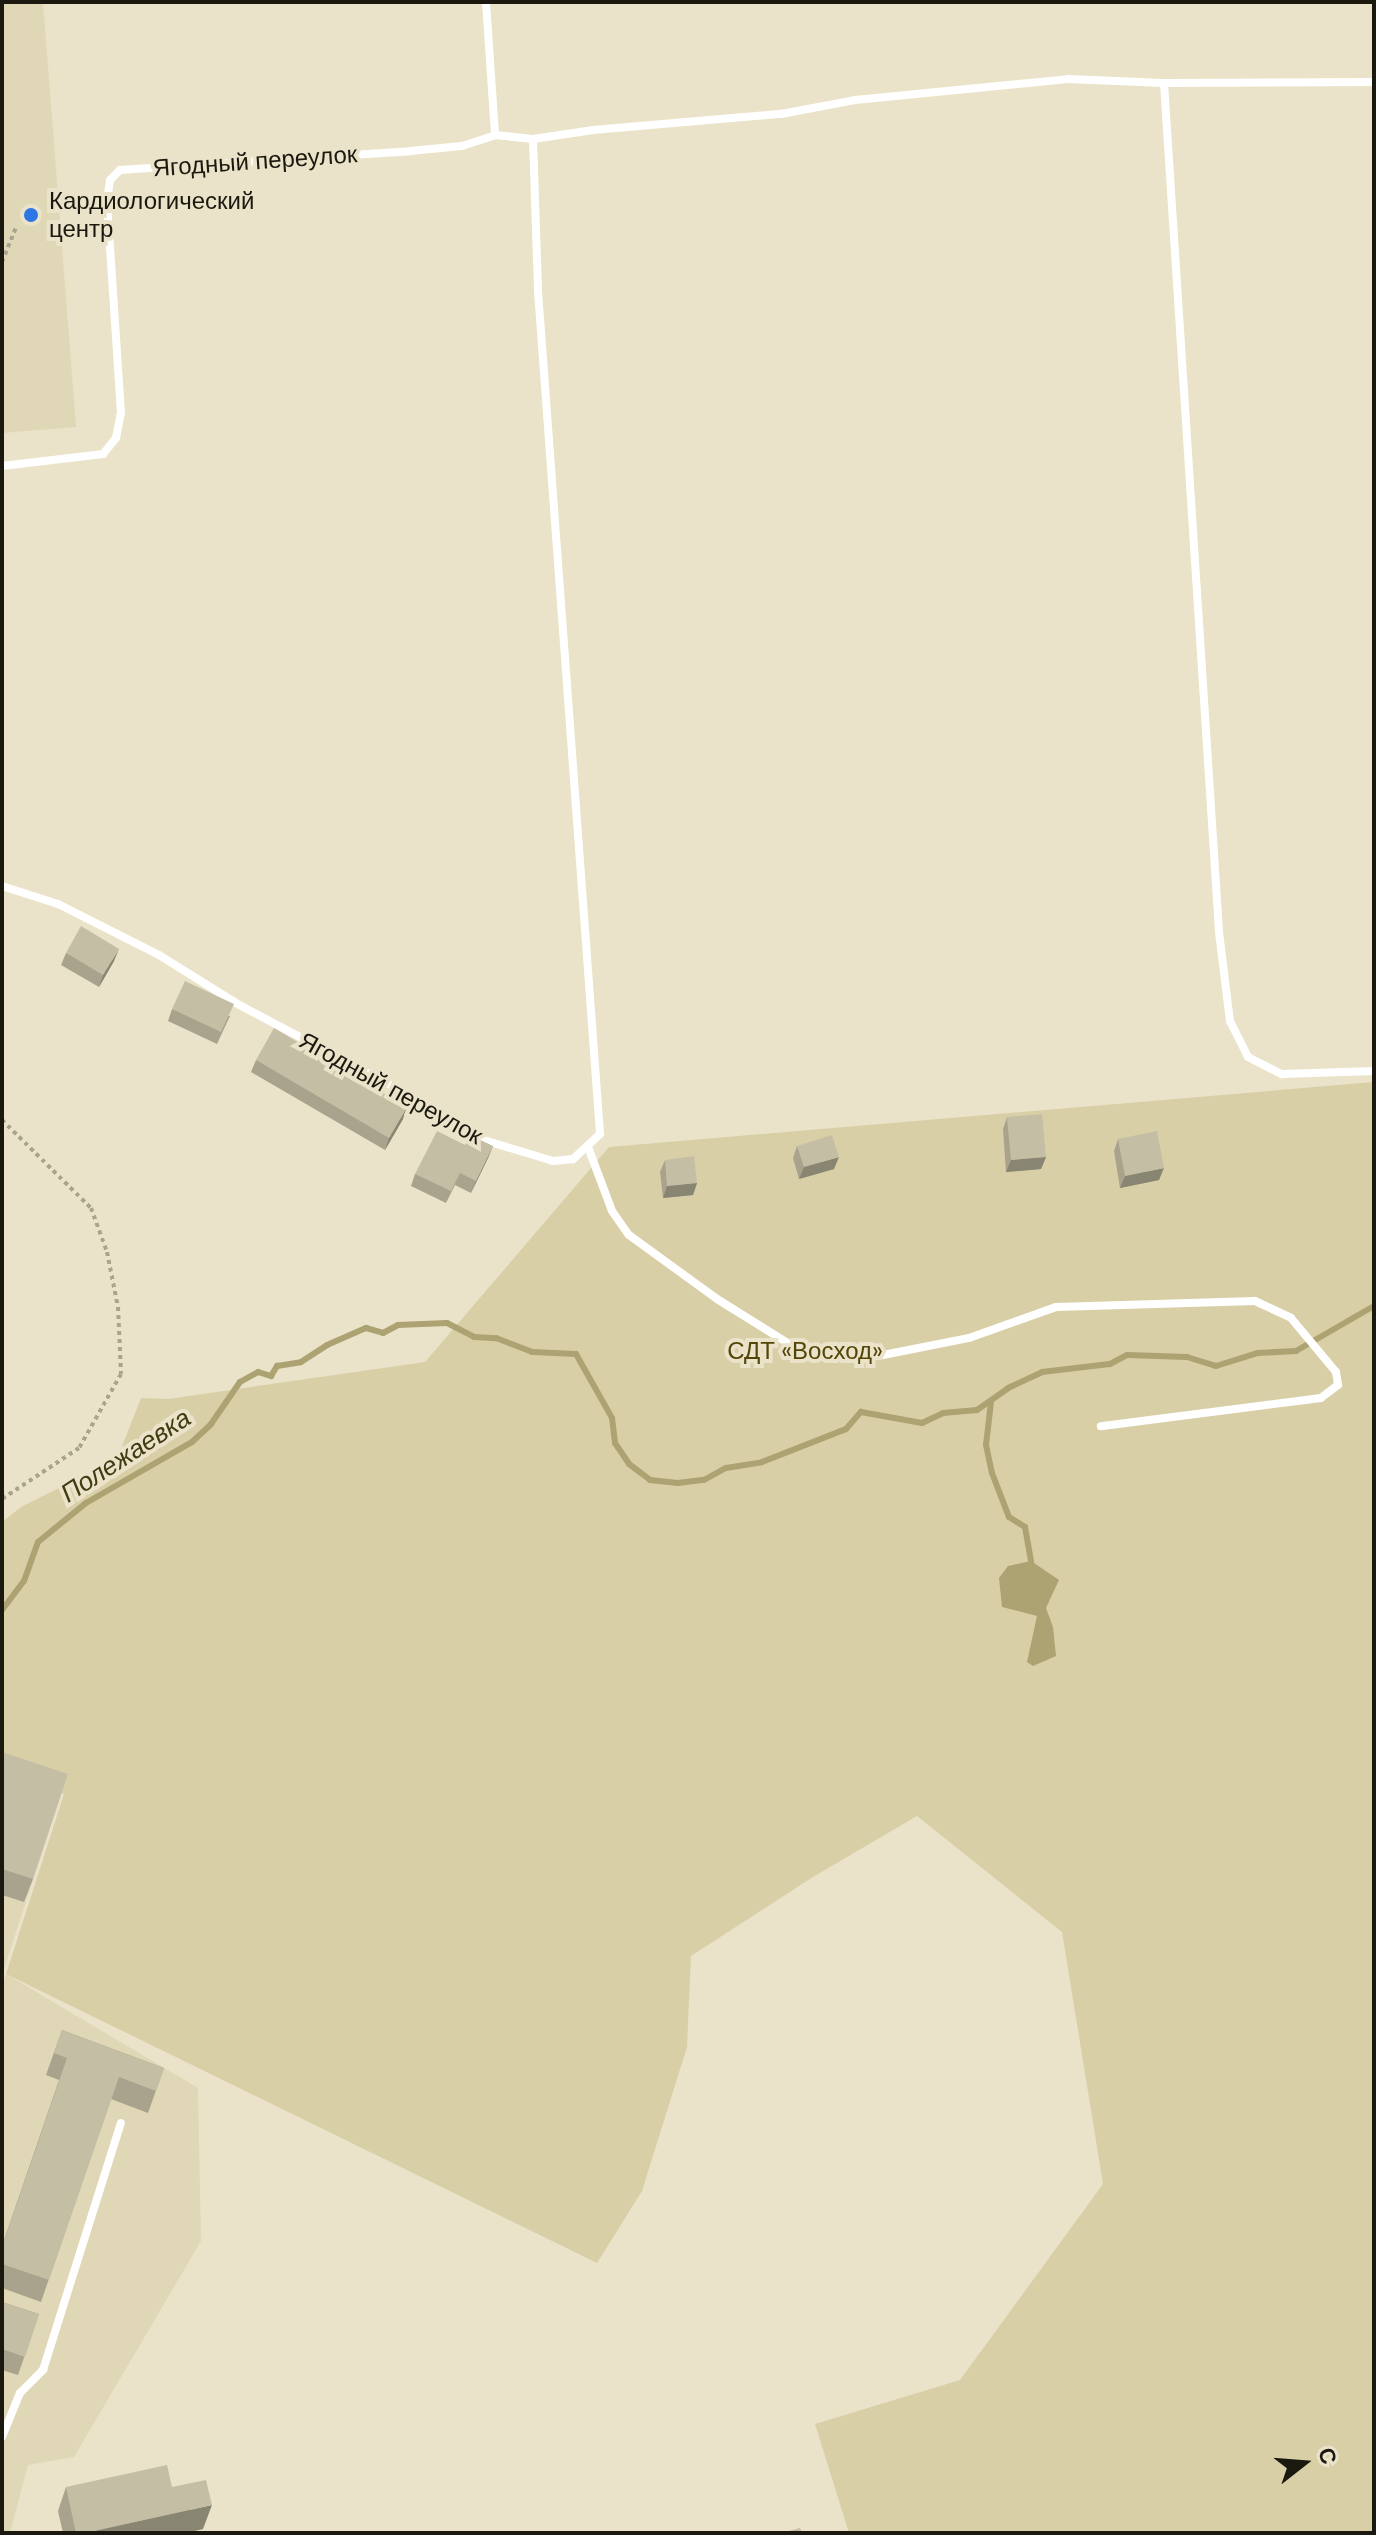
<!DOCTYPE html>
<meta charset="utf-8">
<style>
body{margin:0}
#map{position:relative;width:1376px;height:2535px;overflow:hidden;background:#eae3c9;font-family:"DM Sans",sans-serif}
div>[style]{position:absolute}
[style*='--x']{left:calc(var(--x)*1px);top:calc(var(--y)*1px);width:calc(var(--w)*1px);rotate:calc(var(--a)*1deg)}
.built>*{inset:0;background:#dfd7b5}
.green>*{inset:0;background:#d9cfa7}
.water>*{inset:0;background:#ada272}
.stream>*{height:6px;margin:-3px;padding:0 3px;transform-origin:3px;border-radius:3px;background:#ada272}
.path>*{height:4px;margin-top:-2px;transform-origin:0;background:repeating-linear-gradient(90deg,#a9a48f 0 4px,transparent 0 8px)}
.service>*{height:8px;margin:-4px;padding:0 4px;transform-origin:4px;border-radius:4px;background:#fff}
.wall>*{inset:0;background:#a9a38d}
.shaded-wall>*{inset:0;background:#898573}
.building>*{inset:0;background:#c4bea4}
.dots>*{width:22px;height:22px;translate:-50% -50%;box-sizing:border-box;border:4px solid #eae3c9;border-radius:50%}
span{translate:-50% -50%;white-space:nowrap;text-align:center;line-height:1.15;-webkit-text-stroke:8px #eae3c9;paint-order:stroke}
.street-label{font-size:24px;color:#1a180f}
.poi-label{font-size:24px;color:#1a180f}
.left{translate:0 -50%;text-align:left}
.park-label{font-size:24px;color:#524507}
.water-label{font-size:26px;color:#433a12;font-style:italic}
.frame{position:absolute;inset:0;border:4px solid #1a180f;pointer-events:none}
.north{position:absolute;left:1264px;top:2423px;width:80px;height:80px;-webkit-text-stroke:6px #eae3c9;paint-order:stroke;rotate:73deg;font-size:22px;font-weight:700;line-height:32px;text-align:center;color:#1a180f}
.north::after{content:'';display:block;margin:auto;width:28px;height:36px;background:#1a180f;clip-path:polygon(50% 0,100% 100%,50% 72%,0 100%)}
</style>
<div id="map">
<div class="built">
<div style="clip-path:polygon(2px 2px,43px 2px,76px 427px,2px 433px)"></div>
<div style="clip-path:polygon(2px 1772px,60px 1797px,2px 1975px)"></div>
<div style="clip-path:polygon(6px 1974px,198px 2088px,201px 2241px,74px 2457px,28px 2465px,10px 2533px,2px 2533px,2px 1985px)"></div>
</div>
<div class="green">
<div style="clip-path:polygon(1374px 1082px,1374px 2533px,849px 2533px,815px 2424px,960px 2380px,1103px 2184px,1062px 1932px,917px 1816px,813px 1877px,691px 1956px,687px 2047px,642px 2191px,597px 2263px,6px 1974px,64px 1794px,2px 1771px,2px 1522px,21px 1507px,117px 1459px,141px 1398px,168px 1399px,425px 1362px,609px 1147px)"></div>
</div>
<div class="water">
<div style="clip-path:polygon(1031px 1561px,1059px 1580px,1046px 1608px,1053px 1627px,1056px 1656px,1033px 1666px,1027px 1662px,1037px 1616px,1002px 1607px,999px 1578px,1008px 1566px)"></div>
</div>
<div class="stream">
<div style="--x:991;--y:1402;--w:43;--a:96.6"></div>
<div style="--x:986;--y:1445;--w:29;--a:78"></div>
<div style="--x:992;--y:1473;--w:47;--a:68.9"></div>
<div style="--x:1009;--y:1517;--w:19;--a:32"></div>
<div style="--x:1025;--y:1527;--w:35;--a:80"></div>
<div style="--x:2;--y:1610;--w:36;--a:-53"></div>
<div style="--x:24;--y:1581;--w:41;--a:-70.3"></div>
<div style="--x:38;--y:1542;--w:62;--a:-39.1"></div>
<div style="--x:86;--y:1503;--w:122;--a:-29.9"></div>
<div style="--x:192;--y:1442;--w:26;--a:-43"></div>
<div style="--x:211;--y:1424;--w:51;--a:-55.4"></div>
<div style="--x:240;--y:1382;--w:21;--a:-29"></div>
<div style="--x:258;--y:1372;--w:14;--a:17"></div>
<div style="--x:271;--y:1376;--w:12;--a:-59"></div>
<div style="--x:277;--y:1366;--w:24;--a:-9"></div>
<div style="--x:301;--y:1362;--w:31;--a:-33"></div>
<div style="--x:327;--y:1345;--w:43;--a:-23.6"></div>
<div style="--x:366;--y:1328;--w:18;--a:16"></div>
<div style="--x:383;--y:1333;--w:17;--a:-28"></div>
<div style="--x:398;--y:1325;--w:49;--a:-2.3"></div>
<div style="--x:447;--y:1323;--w:30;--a:27"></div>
<div style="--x:474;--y:1337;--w:22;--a:3"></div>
<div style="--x:496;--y:1338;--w:39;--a:21"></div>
<div style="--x:532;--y:1352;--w:44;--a:2.6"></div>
<div style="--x:576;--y:1354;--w:73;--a:60.6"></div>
<div style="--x:612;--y:1418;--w:25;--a:83"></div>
<div style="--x:615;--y:1443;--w:25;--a:56"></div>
<div style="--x:629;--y:1464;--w:26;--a:37"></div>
<div style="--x:650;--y:1480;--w:28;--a:6"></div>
<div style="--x:678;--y:1483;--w:26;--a:-7"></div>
<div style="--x:704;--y:1480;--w:25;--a:-29"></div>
<div style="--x:726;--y:1468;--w:36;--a:-9"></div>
<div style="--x:762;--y:1462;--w:90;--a:-21.4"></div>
<div style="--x:846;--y:1429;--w:23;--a:-49"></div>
<div style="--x:861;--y:1412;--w:62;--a:10.2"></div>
<div style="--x:922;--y:1423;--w:23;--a:-25"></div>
<div style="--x:943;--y:1413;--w:34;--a:-5"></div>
<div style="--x:977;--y:1410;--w:38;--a:-35"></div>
<div style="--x:1008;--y:1388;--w:38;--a:-25"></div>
<div style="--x:1042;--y:1372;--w:68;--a:-6.7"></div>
<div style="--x:1110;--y:1364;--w:19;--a:-28"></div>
<div style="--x:1127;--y:1355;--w:60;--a:1.9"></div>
<div style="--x:1187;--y:1357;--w:30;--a:17"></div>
<div style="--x:1216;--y:1366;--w:44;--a:-17.2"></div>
<div style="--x:1258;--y:1353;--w:38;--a:-3"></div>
<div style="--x:1296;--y:1351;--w:90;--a:-30"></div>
</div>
<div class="path">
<div style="--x:2;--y:262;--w:37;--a:-68"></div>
<div style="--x:2;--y:1120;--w:125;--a:44.7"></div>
<div style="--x:91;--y:1208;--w:47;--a:70"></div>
<div style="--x:107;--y:1252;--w:56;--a:78.7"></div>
<div style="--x:118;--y:1307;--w:67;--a:87.4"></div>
<div style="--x:121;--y:1374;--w:85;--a:119.6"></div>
<div style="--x:79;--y:1448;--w:92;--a:146.5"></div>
</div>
<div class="service">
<div style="--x:486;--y:2;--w:133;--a:86.1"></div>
<div style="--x:1164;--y:83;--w:851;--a:86.29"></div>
<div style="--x:1219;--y:932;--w:90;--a:83"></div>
<div style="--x:1230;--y:1021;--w:40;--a:63.4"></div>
<div style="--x:1248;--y:1057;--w:38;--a:27"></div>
<div style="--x:1282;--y:1074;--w:92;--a:-1.9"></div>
<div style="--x:533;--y:139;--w:61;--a:-8.5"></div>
<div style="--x:593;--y:130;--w:189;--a:-4.9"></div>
<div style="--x:781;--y:114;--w:75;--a:-10.7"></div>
<div style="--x:855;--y:100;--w:214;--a:-5.6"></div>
<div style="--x:1068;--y:79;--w:96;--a:2.4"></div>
<div style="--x:1164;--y:83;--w:210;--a:-0.3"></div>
<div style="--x:2;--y:466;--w:102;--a:-6.8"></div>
<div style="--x:103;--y:454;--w:21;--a:-51"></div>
<div style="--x:116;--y:438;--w:25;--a:-79"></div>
<div style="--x:121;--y:413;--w:213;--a:-93.8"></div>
<div style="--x:107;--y:200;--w:20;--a:-81"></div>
<div style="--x:110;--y:180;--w:14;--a:-45"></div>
<div style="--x:120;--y:170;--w:291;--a:-3.7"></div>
<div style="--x:410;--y:151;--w:52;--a:-5.5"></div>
<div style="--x:462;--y:146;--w:35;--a:-18"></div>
<div style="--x:495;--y:135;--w:38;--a:6"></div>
<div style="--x:533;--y:139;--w:152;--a:88.1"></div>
<div style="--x:538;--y:291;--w:845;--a:85.79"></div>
<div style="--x:600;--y:1134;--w:37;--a:137"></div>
<div style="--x:573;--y:1159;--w:20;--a:174"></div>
<div style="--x:553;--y:1161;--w:76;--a:-163.2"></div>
<div style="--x:480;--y:1139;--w:69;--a:-147.5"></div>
<div style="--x:422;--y:1102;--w:211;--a:-152"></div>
<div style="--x:236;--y:1003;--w:91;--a:-148.1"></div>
<div style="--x:159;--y:955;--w:113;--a:-153.2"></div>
<div style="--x:58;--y:904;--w:59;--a:-162.2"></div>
<div style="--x:588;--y:1147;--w:68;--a:69.4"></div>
<div style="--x:612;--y:1211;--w:29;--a:55"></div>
<div style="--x:629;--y:1235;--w:109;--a:36"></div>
<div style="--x:717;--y:1299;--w:91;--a:31.9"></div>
<div style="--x:794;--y:1347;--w:33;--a:18"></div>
<div style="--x:825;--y:1357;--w:58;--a:-2"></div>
<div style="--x:883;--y:1355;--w:88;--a:-11.2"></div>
<div style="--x:969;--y:1338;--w:92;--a:-19.6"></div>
<div style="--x:1056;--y:1307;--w:199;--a:-1.7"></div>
<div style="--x:1255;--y:1301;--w:40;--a:25"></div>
<div style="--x:1291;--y:1318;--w:70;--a:50.2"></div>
<div style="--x:1336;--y:1372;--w:13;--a:81"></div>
<div style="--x:1338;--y:1385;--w:21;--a:143"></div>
<div style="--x:1321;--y:1398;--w:222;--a:172.7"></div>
<div style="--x:2;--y:2437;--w:48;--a:-67.8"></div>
<div style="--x:20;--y:2393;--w:33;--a:-45"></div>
<div style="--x:43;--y:2370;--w:259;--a:-72.5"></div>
</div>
<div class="wall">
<div style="clip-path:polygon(66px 953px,114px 961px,99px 987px,61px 965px)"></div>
<div style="clip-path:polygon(172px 1009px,230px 1016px,217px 1044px,168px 1021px)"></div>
<div style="clip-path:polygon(256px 1060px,403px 1119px,385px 1150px,251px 1072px)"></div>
<div style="clip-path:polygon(1007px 1117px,1046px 1157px,1041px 1169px,1006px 1172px,1003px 1129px)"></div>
<div style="clip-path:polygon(1118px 1139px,1159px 1180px,1120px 1188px,1114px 1151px)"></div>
<div style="clip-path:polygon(465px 1145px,493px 1146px,488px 1158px,471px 1193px,455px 1185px,446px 1203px,411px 1186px,415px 1174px)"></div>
<div style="clip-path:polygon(797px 1146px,834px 1169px,799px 1179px,793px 1158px)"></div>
<div style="clip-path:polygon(665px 1160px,697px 1183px,693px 1195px,663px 1198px,660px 1172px)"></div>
<div style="clip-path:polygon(2px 1752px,33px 1879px,24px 1902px,2px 1895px)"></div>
<div style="clip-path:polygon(62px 2030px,164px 2068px,148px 2113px,111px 2099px,41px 2302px,2px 2288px,2px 2246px,59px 2080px,46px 2075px)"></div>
<div style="clip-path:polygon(2px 2302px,39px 2314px,18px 2375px,2px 2370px)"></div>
<div style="clip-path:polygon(66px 2487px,172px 2487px,203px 2529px,185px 2533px,63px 2533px,58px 2511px)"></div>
</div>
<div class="shaded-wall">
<div style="clip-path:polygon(119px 949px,114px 961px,99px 987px,103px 975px)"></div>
<div style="clip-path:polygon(407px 1107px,403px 1119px,385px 1150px,389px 1138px)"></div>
<div style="clip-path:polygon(493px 1146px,488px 1158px,471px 1193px,476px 1181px)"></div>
<div style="clip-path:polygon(839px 1157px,834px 1169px,799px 1179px,804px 1167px)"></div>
<div style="clip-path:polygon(1046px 1157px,1041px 1169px,1006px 1172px,1011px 1160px)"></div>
<div style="clip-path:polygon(1164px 1168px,1159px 1180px,1120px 1188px,1125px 1176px)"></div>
<div style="clip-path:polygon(697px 1183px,693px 1195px,663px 1198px,667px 1186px)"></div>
<div style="clip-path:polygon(212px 2505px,203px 2529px,185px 2533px,85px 2533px)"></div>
</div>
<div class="building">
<div style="clip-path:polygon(81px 926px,119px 949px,103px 975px,66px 953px)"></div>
<div style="clip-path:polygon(185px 981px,234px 1004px,221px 1032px,172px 1009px)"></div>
<div style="clip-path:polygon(274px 1028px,407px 1107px,389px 1138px,256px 1060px)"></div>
<div style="clip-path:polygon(1042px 1114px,1046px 1157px,1011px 1160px,1007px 1117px)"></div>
<div style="clip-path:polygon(437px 1131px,465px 1145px,470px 1135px,493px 1146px,476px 1181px,460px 1173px,451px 1191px,415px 1174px)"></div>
<div style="clip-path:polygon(1157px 1131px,1164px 1168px,1125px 1176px,1118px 1139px)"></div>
<div style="clip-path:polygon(832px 1135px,839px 1157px,804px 1167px,797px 1146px)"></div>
<div style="clip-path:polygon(694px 1156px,697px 1183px,667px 1186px,665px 1160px)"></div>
<div style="clip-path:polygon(2px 1752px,68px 1774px,33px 1879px,2px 1869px)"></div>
<div style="clip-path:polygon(62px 2030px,164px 2068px,156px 2091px,119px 2077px,49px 2280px,2px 2264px,2px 2247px,67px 2058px,54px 2053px)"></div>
<div style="clip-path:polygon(2px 2302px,39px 2314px,25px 2357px,2px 2349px)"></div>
<div style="clip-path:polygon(167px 2465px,172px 2487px,206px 2480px,212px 2505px,85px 2533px,76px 2533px,66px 2487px)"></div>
<div style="clip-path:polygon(800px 2528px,802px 2533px,782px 2533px)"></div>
</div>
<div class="dots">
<div style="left:31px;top:215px;background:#2c77e3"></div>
</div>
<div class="street-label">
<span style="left:255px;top:161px;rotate:-4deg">Ягодный переулок</span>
<span style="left:391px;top:1088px;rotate:29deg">Ягодный переулок</span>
</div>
<div class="poi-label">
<span class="left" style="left:49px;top:215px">Кардиологический<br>центр</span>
</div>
<div class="park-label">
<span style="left:805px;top:1351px">СДТ «Восход»</span>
</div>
<div class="water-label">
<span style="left:126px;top:1456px;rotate:-33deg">Полежаевка</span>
</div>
<div class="frame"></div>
<div class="north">С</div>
</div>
